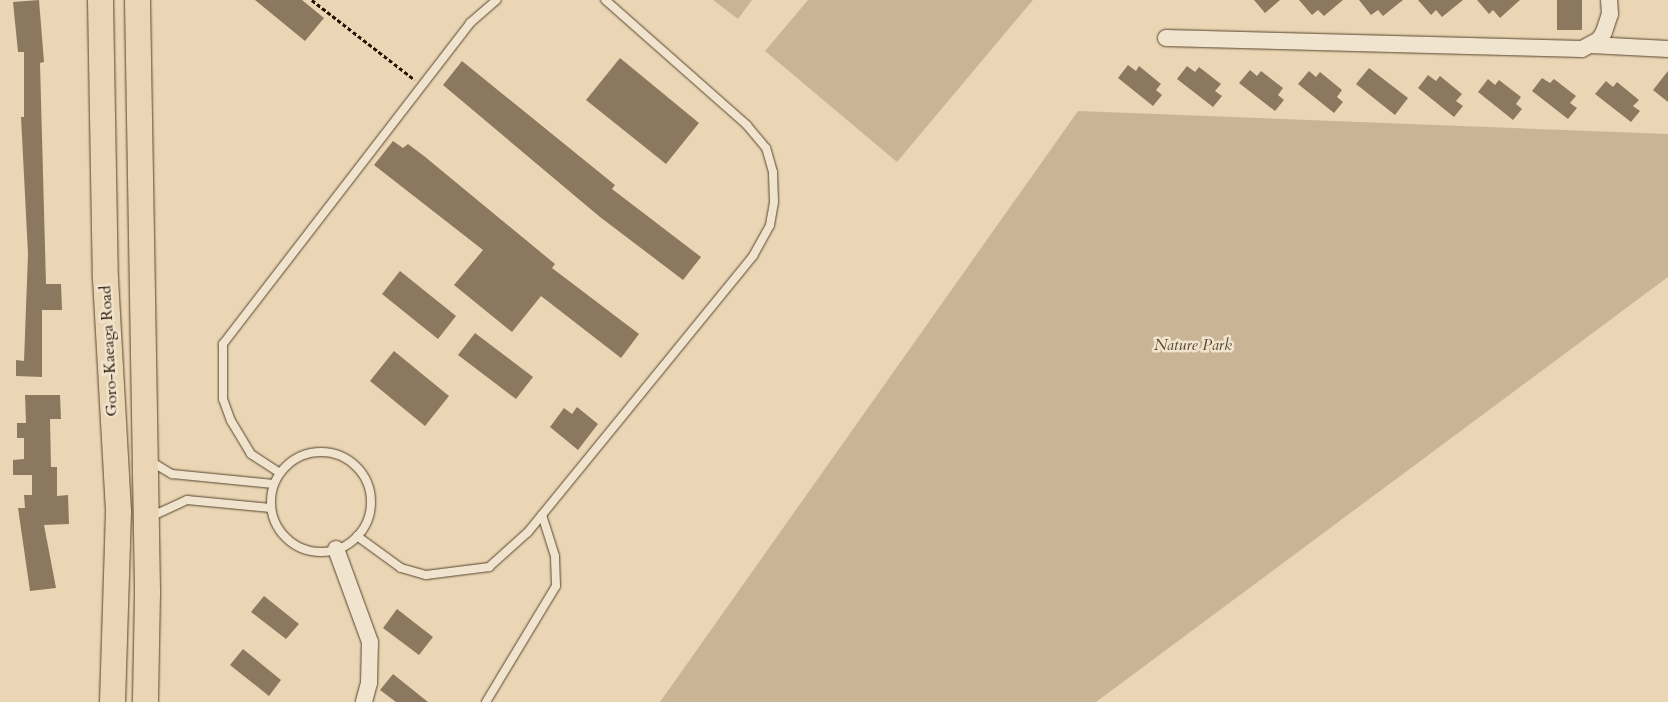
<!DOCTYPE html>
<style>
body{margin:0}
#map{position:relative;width:1668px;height:702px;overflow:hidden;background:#ead6b4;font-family:Cardo,serif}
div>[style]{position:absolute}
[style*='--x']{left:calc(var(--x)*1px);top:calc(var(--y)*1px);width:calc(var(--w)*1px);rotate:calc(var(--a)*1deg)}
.green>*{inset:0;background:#c9b596}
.building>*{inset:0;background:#8c785f}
.path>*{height:2.5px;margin-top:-1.25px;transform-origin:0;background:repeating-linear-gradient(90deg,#271302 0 4px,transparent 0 6.5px)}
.roads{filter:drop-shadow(0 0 1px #58442e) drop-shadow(0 0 1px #58442e)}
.lane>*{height:8px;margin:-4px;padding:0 4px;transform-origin:4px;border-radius:4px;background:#f1e4ce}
.lane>.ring{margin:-4px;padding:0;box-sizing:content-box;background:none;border:8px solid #f1e4ce;border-radius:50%}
.street>*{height:16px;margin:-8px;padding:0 8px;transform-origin:8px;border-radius:8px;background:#f1e4ce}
.primary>*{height:25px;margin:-12.5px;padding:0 12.5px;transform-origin:12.5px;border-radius:12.5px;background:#ead6b4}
span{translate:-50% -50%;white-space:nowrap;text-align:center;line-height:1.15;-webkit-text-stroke:5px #f1e4ce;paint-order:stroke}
.park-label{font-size:16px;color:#58442e;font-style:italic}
.street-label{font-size:16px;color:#271302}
</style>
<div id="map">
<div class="green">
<div style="clip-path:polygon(713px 0,752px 0,738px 19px)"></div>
<div style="clip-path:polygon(808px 0,1033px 0,897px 162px,765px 51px)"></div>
<div style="clip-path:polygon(1078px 111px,1668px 134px,1668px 277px,1096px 702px,660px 702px)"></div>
</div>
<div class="building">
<div style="clip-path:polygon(39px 0,44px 62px,40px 63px,46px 284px,61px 284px,62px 310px,42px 310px,42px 377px,16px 376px,16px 360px,24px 361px,28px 254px,21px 117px,24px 117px,24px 52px,18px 52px,13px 2px)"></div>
<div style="clip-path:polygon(255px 0,302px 0,324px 18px,305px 41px)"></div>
<div style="clip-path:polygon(1254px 0,1280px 0,1265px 13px)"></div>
<div style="clip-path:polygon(1299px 0,1343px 0,1324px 16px,1318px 10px,1312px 15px)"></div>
<div style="clip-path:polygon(1359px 0,1403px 0,1383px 16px,1378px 10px,1371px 15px)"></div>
<div style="clip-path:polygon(1418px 0,1463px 0,1442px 17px,1436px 10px,1431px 15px)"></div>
<div style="clip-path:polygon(1477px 0,1520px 0,1500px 18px,1493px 10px,1489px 14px)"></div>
<div style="clip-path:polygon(1557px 0,1582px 0,1582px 30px,1557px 30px)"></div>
<div style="clip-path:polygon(620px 58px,699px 123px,666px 164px,586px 100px)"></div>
<div style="clip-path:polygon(462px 61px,615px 185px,612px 189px,701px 257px,683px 280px,600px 217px,443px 85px)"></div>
<div style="clip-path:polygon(1128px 65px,1136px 71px,1139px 66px,1161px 84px,1156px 90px,1162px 95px,1153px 106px,1118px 78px)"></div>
<div style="clip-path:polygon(1187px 66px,1195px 72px,1199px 67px,1221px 84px,1215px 91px,1222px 96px,1213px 107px,1177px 79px)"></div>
<div style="clip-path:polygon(1369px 68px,1408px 98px,1395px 115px,1356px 84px)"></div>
<div style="clip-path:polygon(1250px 70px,1257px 76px,1261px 71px,1283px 88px,1278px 95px,1284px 100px,1275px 111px,1239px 83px)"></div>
<div style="clip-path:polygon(1309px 71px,1316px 77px,1320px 72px,1342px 90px,1337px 97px,1343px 102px,1334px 113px,1298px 84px)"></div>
<div style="clip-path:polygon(1668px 71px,1668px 102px,1653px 90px)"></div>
<div style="clip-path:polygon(1428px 75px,1436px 81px,1440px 76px,1462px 94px,1456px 101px,1463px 106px,1454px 117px,1418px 88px)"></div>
<div style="clip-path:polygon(1542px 78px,1550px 83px,1554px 79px,1576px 96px,1570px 103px,1577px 108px,1568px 119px,1532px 91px)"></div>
<div style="clip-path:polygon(1488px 79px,1495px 85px,1499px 80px,1521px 97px,1516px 104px,1522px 109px,1513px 120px,1478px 92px)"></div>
<div style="clip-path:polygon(1606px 81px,1613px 87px,1617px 82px,1639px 100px,1633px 106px,1640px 111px,1631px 122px,1595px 94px)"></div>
<div style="clip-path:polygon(393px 141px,403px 148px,408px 144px,424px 156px,555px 264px,552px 268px,639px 334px,621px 358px,541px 296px,512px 332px,454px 285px,483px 250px,374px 165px)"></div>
<div style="clip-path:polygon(400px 271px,456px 316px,438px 339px,382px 294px)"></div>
<div style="clip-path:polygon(475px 333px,533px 377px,516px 399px,458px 355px)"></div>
<div style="clip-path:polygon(394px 351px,449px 396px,425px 426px,370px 381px)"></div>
<div style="clip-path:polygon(25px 395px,60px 395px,61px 419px,50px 419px,51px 467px,57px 467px,57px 496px,68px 495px,69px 524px,44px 525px,56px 588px,30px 591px,18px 508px,25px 508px,24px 495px,32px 495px,32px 475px,13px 475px,13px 460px,24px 459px,24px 438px,17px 438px,17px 423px,26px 423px)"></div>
<div style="clip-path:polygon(577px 407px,598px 424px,578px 450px,550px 427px,564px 408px,572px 414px)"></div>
<div style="clip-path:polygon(264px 596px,299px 624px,286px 639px,251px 612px)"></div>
<div style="clip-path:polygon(397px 609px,433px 637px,419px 655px,383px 628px)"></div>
<div style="clip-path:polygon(243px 649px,281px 680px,269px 696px,230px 665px)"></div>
<div style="clip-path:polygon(393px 674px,428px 702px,396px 702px,380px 690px)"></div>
</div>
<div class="path">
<div style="--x:312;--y:0;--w:130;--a:37.8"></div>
</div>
<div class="roads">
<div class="lane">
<div class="ring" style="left:271px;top:452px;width:92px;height:92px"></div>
<div style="--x:150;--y:461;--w:26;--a:31"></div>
<div style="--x:172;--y:474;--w:102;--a:5.6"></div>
<div style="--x:280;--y:473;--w:35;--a:-147"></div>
<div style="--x:251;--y:454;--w:39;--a:-121"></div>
<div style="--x:231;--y:421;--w:23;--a:-110"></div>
<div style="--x:223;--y:399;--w:55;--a:-90"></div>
<div style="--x:223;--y:344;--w:405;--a:-52.4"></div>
<div style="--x:470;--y:23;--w:35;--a:-41"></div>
<div style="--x:150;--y:517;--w:41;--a:-24.7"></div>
<div style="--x:187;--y:500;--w:84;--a:5.4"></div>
<div style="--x:357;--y:536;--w:54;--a:36"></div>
<div style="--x:401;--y:568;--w:26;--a:16"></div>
<div style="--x:426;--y:575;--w:64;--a:-7.2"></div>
<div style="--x:489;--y:567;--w:52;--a:-41.9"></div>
<div style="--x:528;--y:532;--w:356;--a:-50.8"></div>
<div style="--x:753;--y:256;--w:35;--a:-61"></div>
<div style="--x:770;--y:225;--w:23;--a:-80"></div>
<div style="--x:774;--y:202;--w:30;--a:-92"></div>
<div style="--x:773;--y:172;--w:25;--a:-106"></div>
<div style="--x:766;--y:148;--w:30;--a:-130"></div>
<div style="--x:747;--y:125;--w:189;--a:-138.6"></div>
<div style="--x:486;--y:702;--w:135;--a:-58.9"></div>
<div style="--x:556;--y:586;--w:30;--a:-92"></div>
<div style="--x:555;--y:556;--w:43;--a:-107.6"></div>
</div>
<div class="street">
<div style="--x:1166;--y:38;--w:416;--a:1.5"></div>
<div style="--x:1582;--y:49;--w:19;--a:-28"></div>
<div style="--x:1599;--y:40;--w:9;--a:-58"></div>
<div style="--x:1604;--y:32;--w:19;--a:-72"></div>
<div style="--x:1610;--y:14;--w:14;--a:-94"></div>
<div style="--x:1591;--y:45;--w:77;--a:3"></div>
<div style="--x:336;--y:549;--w:99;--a:69.9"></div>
<div style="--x:370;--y:642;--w:41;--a:91.4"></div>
<div style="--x:369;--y:683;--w:20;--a:105"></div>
</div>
<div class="primary">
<div style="--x:100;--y:0;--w:278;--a:89"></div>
<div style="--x:105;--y:278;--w:233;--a:86.8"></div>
<div style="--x:118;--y:511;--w:191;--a:91.8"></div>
<div style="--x:137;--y:0;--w:593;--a:89.03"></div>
<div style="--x:147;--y:593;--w:109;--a:91.1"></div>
</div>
</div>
<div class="park-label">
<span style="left:1193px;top:345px">Nature Park</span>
</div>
<div class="street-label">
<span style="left:109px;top:351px;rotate:-93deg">Goro-Kaeaga Road</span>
</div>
</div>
